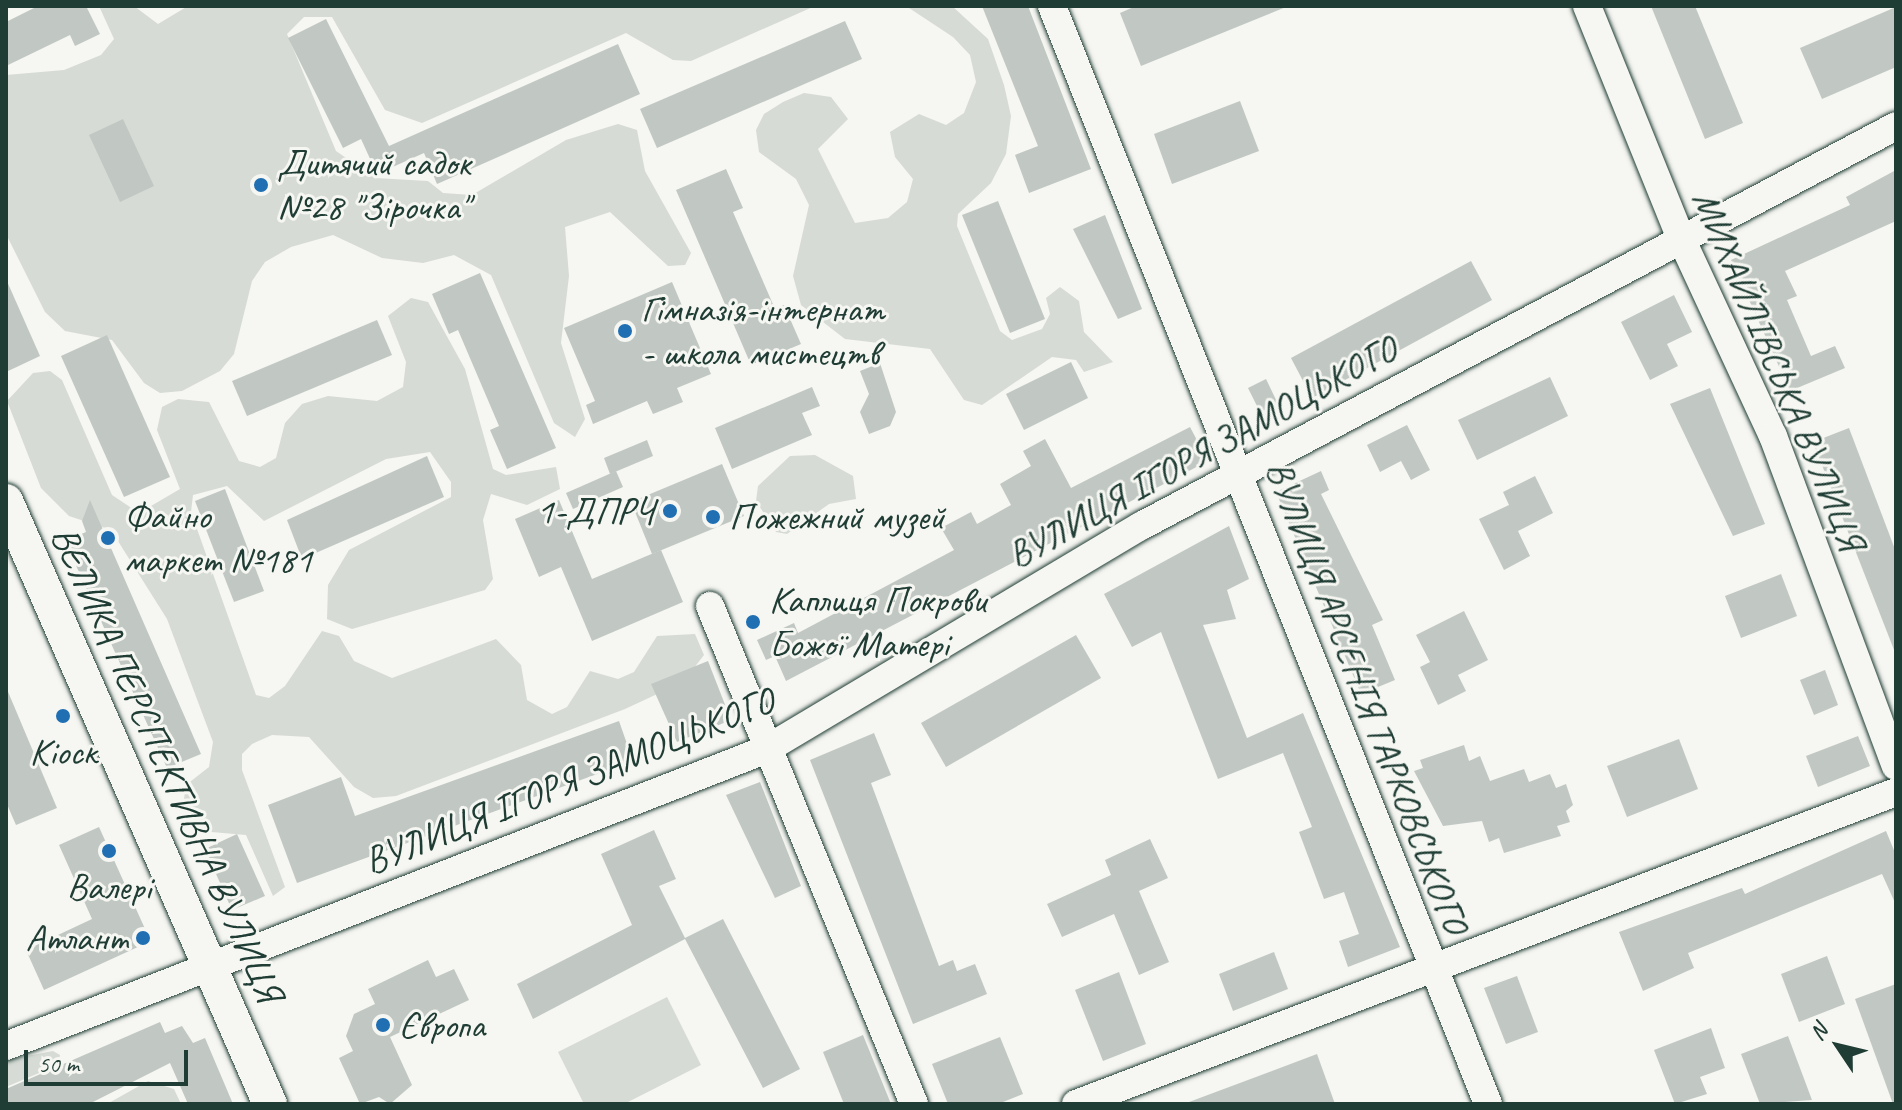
<!DOCTYPE html>
<meta charset="utf-8">
<style>
body{margin:0}
#map{position:relative;width:1902px;height:1110px;overflow:hidden;background:#f6f6f2;font-family:Caveat,sans-serif}
div>[style]{position:absolute}
[style*='--x']{left:calc(var(--x)*1px);top:calc(var(--y)*1px);width:calc(var(--w)*1px);rotate:calc(var(--a)*1deg)}
.green>*{inset:0;background:#d6dbd6}
.building>*{inset:0;background:#c1c8c3}
.roads{filter:drop-shadow(0 0 2px #1f3d34) drop-shadow(0 0 2px #1f3d34)}
.minor>*{height:28px;margin:-14px;padding:0 14px;transform-origin:14px;border-radius:14px;background:#f6f6f2}
.major>*{height:34px;margin:-17px;padding:0 17px;transform-origin:17px;border-radius:17px;background:#f6f6f2}
.dots>*{width:22px;height:22px;translate:-50% -50%;box-sizing:border-box;border:4px solid #f6f6f2;border-radius:50%}
span{translate:-50% -50%;white-space:nowrap;text-align:center;line-height:1.15;-webkit-text-stroke:6px #f6f6f2;paint-order:stroke}
.poi-label{font-size:38px;color:#1f3d34}
.left{translate:0 -50%;text-align:left}
.right{translate:-100% -50%;text-align:right}
.street-label{font-size:38px;color:#1f3d34}
.frame{position:absolute;inset:0;border:8px solid #1f3d34;pointer-events:none}
.north{position:absolute;left:1798px;top:1006px;width:80px;height:80px;-webkit-text-stroke:6px #f6f6f2;paint-order:stroke;rotate:305deg;font-size:22px;font-weight:700;line-height:32px;text-align:center;color:#1f3d34}
.north::after{content:'';display:block;margin:auto;width:28px;height:36px;background:#1f3d34;clip-path:polygon(50% 0,100% 100%,50% 72%,0 100%)}
.scale{position:absolute;left:24px;top:1050px;width:164px;height:36px;box-sizing:border-box;border:4px solid #1f3d34;border-top:0;padding-left:10px;font-size:24px;line-height:28px;white-space:nowrap;color:#1f3d34;-webkit-text-stroke:6px #f6f6f2;paint-order:stroke}
</style>
<div id="map">
<div class="green">
<div style="clip-path:polygon(99px 6px,134px 6px,158px 24px,188px 6px,815px 6px,691px 61px,673px 60px,626px 33px,422px 123px,385px 110px,332px 17px,304px 17px,287px 34px,336px 151px,375px 178px,428px 181px,443px 193px,472px 195px,566px 140px,618px 124px,637px 130px,645px 171px,691px 253px,685px 265px,668px 266px,610px 212px,565px 227px,569px 276px,561px 343px,585px 419px,575px 437px,554px 423px,491px 275px,454px 255px,423px 263px,382px 258px,333px 235px,291px 247px,265px 262px,252px 281px,234px 354px,220px 371px,182px 391px,160px 393px,144px 383px,112px 340px,65px 331px,45px 312px,6px 234px,6px 75px,64px 70px,101px 55px,114px 39px)"></div>
<div style="clip-path:polygon(906px 6px,952px 6px,988px 39px,1004px 85px,1011px 116px,1006px 154px,991px 183px,958px 214px,957px 226px,1000px 331px,1012px 340px,1042px 329px,1050px 314px,1046px 298px,1060px 287px,1079px 301px,1084px 332px,1113px 362px,1084px 372px,1076px 360px,1052px 357px,982px 405px,964px 400px,930px 349px,845px 339px,801px 305px,793px 276px,809px 205px,796px 179px,759px 152px,756px 130px,764px 114px,783px 102px,804px 93px,831px 97px,848px 119px,818px 149px,855px 223px,888px 218px,907px 202px,913px 179px,895px 157px,890px 132px,919px 114px,946px 125px,964px 113px,976px 82px,970px 55px,953px 37px)"></div>
<div style="clip-path:polygon(411px 298px,428px 302px,465px 369px,493px 469px,506px 475px,556px 467px,560px 489px,527px 505px,491px 494px,483px 520px,493px 579px,485px 590px,352px 629px,327px 619px,328px 585px,349px 550px,451px 497px,451px 482px,430px 452px,386px 459px,264px 521px,227px 486px,193px 495px,191px 512px,256px 695px,269px 698px,285px 686px,322px 631px,339px 636px,354px 661px,392px 678px,496px 639px,521px 665px,527px 700px,552px 714px,567px 707px,590px 671px,618px 679px,634px 672px,657px 636px,695px 634px,704px 655px,683px 682px,625px 709px,396px 796px,373px 798px,354px 787px,309px 737px,272px 735px,252px 744px,242px 754px,242px 770px,285px 887px,273px 896px,246px 835px,200px 831px,184px 799px,186px 785px,209px 767px,213px 742px,167px 619px,111px 530px,69px 516px,41px 488px,7px 401px,33px 373px,50px 371px,62px 380px,112px 495px,139px 513px,180px 489px,157px 430px,162px 407px,178px 399px,209px 402px,239px 461px,260px 467px,276px 458px,285px 423px,302px 404px,328px 396px,377px 401px,403px 387px,406px 362px,388px 316px)"></div>
<div style="clip-path:polygon(815px 455px,853px 476px,856px 499px,829px 504px,787px 534px,776px 532px,756px 501px,758px 486px,790px 456px)"></div>
<div style="clip-path:polygon(667px 997px,701px 1065px,624px 1104px,584px 1104px,558px 1052px)"></div>
<div style="clip-path:polygon(53px 1051px,60px 1055px,58px 1065px,6px 1087px,6px 1060px)"></div>
<div style="clip-path:polygon(148px 1081px,174px 1089px,181px 1104px,107px 1104px)"></div>
</div>
<div class="building">
<div style="clip-path:polygon(38px 6px,86px 6px,100px 34px,75px 46px,70px 35px,6px 66px,6px 22px)"></div>
<div style="clip-path:polygon(982px 6px,1028px 6px,1091px 169px,1029px 193px,1015px 155px,1038px 146px)"></div>
<div style="clip-path:polygon(1136px 6px,1286px 6px,1286px 7px,1141px 66px,1120px 13px)"></div>
<div style="clip-path:polygon(1651px 6px,1695px 6px,1743px 123px,1705px 139px)"></div>
<div style="clip-path:polygon(1896px 7px,1896px 67px,1822px 99px,1800px 48px)"></div>
<div style="clip-path:polygon(326px 19px,389px 146px,618px 44px,640px 94px,437px 184px,424px 153px,377px 174px,361px 139px,343px 148px,288px 38px)"></div>
<div style="clip-path:polygon(845px 21px,862px 59px,657px 148px,640px 109px)"></div>
<div style="clip-path:polygon(1240px 101px,1259px 151px,1172px 184px,1154px 134px)"></div>
<div style="clip-path:polygon(123px 119px,154px 186px,120px 202px,89px 135px)"></div>
<div style="clip-path:polygon(726px 169px,743px 208px,733px 212px,775px 309px,784px 305px,801px 344px,751px 365px,676px 190px)"></div>
<div style="clip-path:polygon(1896px 170px,1896px 221px,1785px 271px,1797px 296px,1787px 300px,1811px 356px,1835px 346px,1845px 368px,1790px 391px,1731px 260px,1850px 205px,1846px 197px)"></div>
<div style="clip-path:polygon(998px 201px,1045px 319px,1010px 333px,962px 215px)"></div>
<div style="clip-path:polygon(1105px 215px,1142px 309px,1118px 319px,1073px 229px)"></div>
<div style="clip-path:polygon(1471px 261px,1492px 300px,1312px 398px,1291px 358px)"></div>
<div style="clip-path:polygon(480px 273px,556px 448px,507px 469px,490px 430px,499px 426px,458px 330px,449px 334px,432px 294px)"></div>
<div style="clip-path:polygon(6px 279px,40px 356px,6px 372px)"></div>
<div style="clip-path:polygon(672px 282px,711px 374px,677px 388px,683px 402px,653px 414px,647px 401px,593px 424px,586px 405px,595px 401px,564px 328px)"></div>
<div style="clip-path:polygon(1674px 295px,1692px 332px,1667px 344px,1678px 366px,1650px 380px,1621px 322px)"></div>
<div style="clip-path:polygon(377px 320px,392px 355px,247px 416px,232px 381px)"></div>
<div style="clip-path:polygon(107px 335px,170px 477px,124px 497px,61px 356px)"></div>
<div style="clip-path:polygon(1071px 362px,1088px 398px,1024px 430px,1006px 394px)"></div>
<div style="clip-path:polygon(880px 363px,896px 412px,890px 426px,869px 434px,860px 412px,869px 394px,860px 371px)"></div>
<div style="clip-path:polygon(1550px 377px,1568px 416px,1477px 460px,1458px 420px)"></div>
<div style="clip-path:polygon(1266px 379px,1278px 404px,1260px 412px,1248px 388px)"></div>
<div style="clip-path:polygon(812px 387px,820px 406px,802px 413px,812px 435px,732px 469px,715px 428px)"></div>
<div style="clip-path:polygon(1710px 388px,1765px 524px,1733px 536px,1670px 404px)"></div>
<div style="clip-path:polygon(1407px 425px,1430px 470px,1411px 480px,1401px 461px,1380px 472px,1367px 445px)"></div>
<div style="clip-path:polygon(1190px 427px,1208px 461px,786px 681px,775px 656px,766px 660px,757px 640px,794px 623px,798px 633px,954px 550px,941px 528px,971px 512px,977px 524px,1011px 505px,1000px 484px,1031px 466px,1023px 451px,1045px 439px,1071px 488px)"></div>
<div style="clip-path:polygon(1849px 428px,1896px 552px,1896px 655px,1813px 442px)"></div>
<div style="clip-path:polygon(647px 440px,653px 456px,610px 474px,604px 458px)"></div>
<div style="clip-path:polygon(427px 456px,444px 497px,302px 559px,287px 520px)"></div>
<div style="clip-path:polygon(722px 464px,744px 516px,652px 554px,631px 502px)"></div>
<div style="clip-path:polygon(616px 471px,623px 487px,573px 509px,566px 493px)"></div>
<div style="clip-path:polygon(1321px 471px,1329px 490px,1321px 494px,1383px 620px,1372px 625px,1395px 680px,1361px 694px,1276px 492px)"></div>
<div style="clip-path:polygon(1535px 476px,1553px 513px,1518px 531px,1530px 556px,1504px 570px,1479px 519px,1509px 505px,1503px 492px)"></div>
<div style="clip-path:polygon(225px 489px,264px 591px,234px 602px,195px 501px)"></div>
<div style="clip-path:polygon(90px 500px,201px 754px,167px 768px,65px 541px,86px 532px,82px 521px)"></div>
<div style="clip-path:polygon(559px 500px,592px 579px,661px 550px,683px 602px,592px 641px,561px 567px,539px 577px,515px 519px)"></div>
<div style="clip-path:polygon(1229px 526px,1249px 579px,1227px 590px,1236px 619px,1203px 625px,1247px 738px,1303px 713px,1400px 947px,1348px 967px,1339px 941px,1359px 934px,1344px 892px,1324px 899px,1299px 832px,1312px 827px,1283px 753px,1218px 779px,1161px 632px,1132px 647px,1104px 594px)"></div>
<div style="clip-path:polygon(1781px 574px,1797px 616px,1741px 638px,1725px 596px)"></div>
<div style="clip-path:polygon(1464px 611px,1488px 660px,1458px 675px,1466px 691px,1438px 705px,1420px 667px,1430px 662px,1416px 635px)"></div>
<div style="clip-path:polygon(1076px 635px,1101px 678px,946px 767px,921px 723px)"></div>
<div style="clip-path:polygon(708px 661px,731px 720px,677px 742px,651px 684px)"></div>
<div style="clip-path:polygon(1825px 670px,1838px 705px,1814px 715px,1800px 680px)"></div>
<div style="clip-path:polygon(6px 687px,57px 808px,16px 825px,6px 802px)"></div>
<div style="clip-path:polygon(619px 721px,633px 761px,297px 883px,268px 805px,341px 777px,355px 816px)"></div>
<div style="clip-path:polygon(874px 733px,891px 775px,871px 783px,939px 966px,953px 960px,957px 971px,975px 964px,987px 994px,913px 1024px,810px 760px)"></div>
<div style="clip-path:polygon(1858px 736px,1870px 766px,1818px 787px,1806px 756px)"></div>
<div style="clip-path:polygon(1679px 739px,1698px 789px,1627px 817px,1607px 766px)"></div>
<div style="clip-path:polygon(1464px 745px,1469px 761px,1480px 756px,1490px 781px,1524px 769px,1529px 782px,1550px 774px,1556px 788px,1566px 784px,1573px 805px,1566px 811px,1570px 822px,1557px 826px,1561px 836px,1504px 853px,1499px 838px,1489px 842px,1482px 821px,1443px 826px,1414px 771px,1423px 768px,1420px 760px)"></div>
<div style="clip-path:polygon(760px 782px,801px 886px,775px 898px,726px 795px)"></div>
<div style="clip-path:polygon(99px 827px,146px 931px,140px 946px,44px 990px,26px 950px,92px 919px,59px 845px)"></div>
<div style="clip-path:polygon(654px 830px,676px 879px,659px 886px,685px 938px,723px 919px,800px 1069px,763px 1088px,685px 939px,533px 1019px,517px 984px,632px 925px,601px 854px)"></div>
<div style="clip-path:polygon(1886px 831px,1896px 855px,1896px 905px,1882px 874px,1688px 953px,1694px 968px,1643px 991px,1619px 932px,1742px 888px,1745px 894px)"></div>
<div style="clip-path:polygon(237px 834px,265px 896px,232px 910px,205px 849px)"></div>
<div style="clip-path:polygon(1150px 839px,1168px 878px,1139px 891px,1169px 962px,1139px 975px,1114px 914px,1062px 937px,1047px 904px,1111px 875px,1105px 860px)"></div>
<div style="clip-path:polygon(1274px 952px,1288px 989px,1233px 1011px,1219px 974px)"></div>
<div style="clip-path:polygon(1827px 956px,1845px 1004px,1799px 1022px,1781px 974px)"></div>
<div style="clip-path:polygon(428px 960px,436px 977px,454px 969px,469px 1000px,390px 1037px,412px 1085px,390px 1104px,379px 1097px,360px 1104px,339px 1058px,353px 1051px,346px 1036px,354px 1014px,375px 1004px,368px 989px)"></div>
<div style="clip-path:polygon(1119px 972px,1146px 1044px,1103px 1061px,1075px 990px)"></div>
<div style="clip-path:polygon(1517px 976px,1538px 1032px,1506px 1044px,1484px 988px)"></div>
<div style="clip-path:polygon(1896px 984px,1896px 1104px,1893px 1104px,1855px 999px)"></div>
<div style="clip-path:polygon(160px 1022px,165px 1033px,182px 1026px,193px 1043px,205px 1038px,233px 1104px,188px 1104px,170px 1063px,89px 1104px,6px 1104px,6px 1089px)"></div>
<div style="clip-path:polygon(1711px 1028px,1725px 1068px,1700px 1077px,1707px 1094px,1675px 1104px,1654px 1050px)"></div>
<div style="clip-path:polygon(863px 1035px,891px 1104px,844px 1104px,823px 1052px)"></div>
<div style="clip-path:polygon(1788px 1036px,1812px 1100px,1760px 1104px,1741px 1054px)"></div>
<div style="clip-path:polygon(1000px 1037px,1023px 1094px,998px 1104px,948px 1104px,932px 1064px)"></div>
<div style="clip-path:polygon(1317px 1054px,1335px 1104px,1189px 1104px,1189px 1102px)"></div>
</div>
<div class="roads">
<div class="minor">
<div style="--x:1052;--y:6;--w:1181;--a:68.34"></div>
<div style="--x:1587;--y:6;--w:248;--a:68"></div>
<div style="--x:1680;--y:236;--w:221;--a:65.1"></div>
<div style="--x:1773;--y:436;--w:352;--a:69.6"></div>
<div style="--x:710;--y:606;--w:538;--a:67.72"></div>
<div style="--x:6;--y:1046;--w:815;--a:-21.31"></div>
<div style="--x:765;--y:750;--w:438;--a:-30.8"></div>
<div style="--x:1141;--y:526;--w:854;--a:-27.91"></div>
<div style="--x:1076;--y:1104;--w:877;--a:-20.83"></div>
</div>
<div class="major">
<div style="--x:6;--y:501;--w:658;--a:66.36"></div>
</div>
</div>
<div class="dots">
<div style="left:261px;top:185px;background:#1f6fb2"></div>
<div style="left:625px;top:331px;background:#1f6fb2"></div>
<div style="left:670px;top:511px;background:#1f6fb2"></div>
<div style="left:713px;top:517px;background:#1f6fb2"></div>
<div style="left:108px;top:538px;background:#1f6fb2"></div>
<div style="left:753px;top:622px;background:#1f6fb2"></div>
<div style="left:63px;top:716px;background:#1f6fb2"></div>
<div style="left:109px;top:851px;background:#1f6fb2"></div>
<div style="left:143px;top:938px;background:#1f6fb2"></div>
<div style="left:383px;top:1025px;background:#1f6fb2"></div>
</div>
<div class="poi-label">
<span class="left" style="left:277px;top:185px">Дитячий садок<br>№28 "Зірочка"</span>
<span class="left" style="left:641px;top:331px">Гімназія-інтернат<br>- школа мистецтв</span>
<span class="right" style="left:654px;top:511px">1-ДПРЧ</span>
<span class="left" style="left:124px;top:538px">Файно<br>маркет №181</span>
<span class="left" style="left:729px;top:517px">Пожежний музей</span>
<span class="left" style="left:769px;top:622px">Каплиця Покрови<br>Божої Матері</span>
<span style="left:63px;top:752px">Кіоск</span>
<span style="left:109px;top:887px">Валері</span>
<span class="right" style="left:127px;top:938px">Атлант</span>
<span class="left" style="left:399px;top:1025px">Європа</span>
</div>
<div class="street-label">
<span style="left:1779px;top:370px;rotate:67deg">МИХАЙЛІВСЬКА ВУЛИЦЯ</span>
<span style="left:1202px;top:452px;rotate:-29deg">ВУЛИЦЯ ІГОРЯ ЗАМОЦЬКОГО</span>
<span style="left:1367px;top:697px;rotate:69deg">ВУЛИЦЯ АРСЕНІЯ ТАРКОВСЬКОГО</span>
<span style="left:167px;top:764px;rotate:66deg">ВЕЛИКА ПЕРСПЕКТИВНА ВУЛИЦЯ</span>
<span style="left:569px;top:781px;rotate:-22deg">ВУЛИЦЯ ІГОРЯ ЗАМОЦЬКОГО</span>
</div>
<div class="frame"></div>
<div class="north">N</div>
<div class="scale">50 m</div>
</div>
